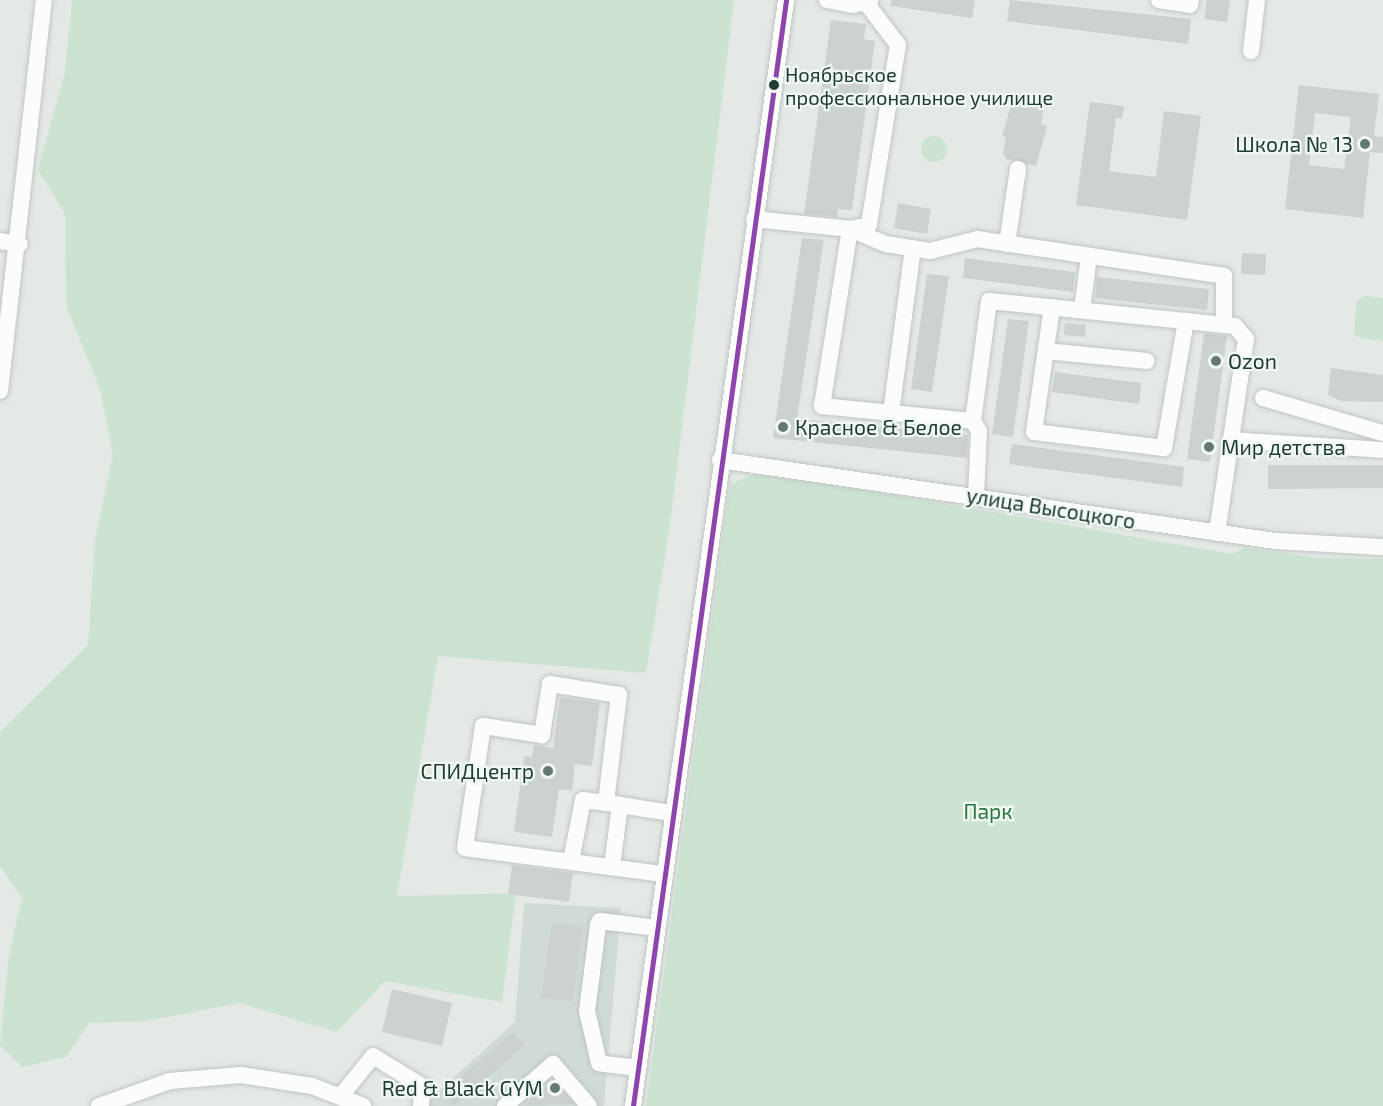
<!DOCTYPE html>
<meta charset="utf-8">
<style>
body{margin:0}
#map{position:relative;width:1383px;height:1106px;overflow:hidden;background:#e4e9e6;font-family:"Exo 2",sans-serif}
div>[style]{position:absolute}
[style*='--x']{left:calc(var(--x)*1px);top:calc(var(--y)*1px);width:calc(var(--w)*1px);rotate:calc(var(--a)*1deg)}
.built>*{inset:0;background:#d1dbd6}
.green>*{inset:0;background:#cce3d1}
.round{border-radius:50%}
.building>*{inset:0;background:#ccd2cf}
.roads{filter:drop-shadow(0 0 2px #c1c6c3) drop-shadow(0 0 2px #c1c6c3)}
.minor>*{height:16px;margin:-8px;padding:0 8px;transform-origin:8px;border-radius:8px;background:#fbfcfb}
.bus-1>*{height:4.5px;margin:-2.25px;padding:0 2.25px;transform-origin:2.25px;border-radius:2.25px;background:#8e44ad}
.dots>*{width:16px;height:16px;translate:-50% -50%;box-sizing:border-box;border:3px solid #f1f8f4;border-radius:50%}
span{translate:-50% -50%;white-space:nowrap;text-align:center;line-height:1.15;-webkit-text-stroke:4.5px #f1f8f4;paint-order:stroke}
.bus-label{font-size:20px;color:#203d33}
.left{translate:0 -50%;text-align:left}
.poi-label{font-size:21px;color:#203d33}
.right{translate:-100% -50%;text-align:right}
.street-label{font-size:21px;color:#203d33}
.park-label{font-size:21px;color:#29763f}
</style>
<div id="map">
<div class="built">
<div style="clip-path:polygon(524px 903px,621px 908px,604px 1106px,429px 1106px,432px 1097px,515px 1022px)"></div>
</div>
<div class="green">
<div style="clip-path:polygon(72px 0,734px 0,670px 525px,646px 673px,438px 656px,397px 896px,516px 893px,502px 1002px,385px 981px,337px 1032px,239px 1003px,147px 1021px,89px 1023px,66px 1057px,22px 1067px,0 1045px,9px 954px,22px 898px,0 866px,0 732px,88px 645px,95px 540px,113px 455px,100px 389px,66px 306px,65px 214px,38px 170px,65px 72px)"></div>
<div class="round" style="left:921px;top:136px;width:26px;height:26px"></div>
<div style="clip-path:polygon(1364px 296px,1383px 298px,1383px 341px,1359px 338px,1354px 333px,1357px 301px)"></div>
<div style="clip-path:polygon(753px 475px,790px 477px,1232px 554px,1245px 548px,1317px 558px,1383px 559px,1383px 1106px,646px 1106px,729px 492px,732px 483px)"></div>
</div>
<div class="building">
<div style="clip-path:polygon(891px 0,975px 0,972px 18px,891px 6px)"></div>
<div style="clip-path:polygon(1010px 0,1191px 19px,1188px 44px,1007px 21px)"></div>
<div style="clip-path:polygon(1207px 0,1230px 0,1227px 22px,1204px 19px)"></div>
<div style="clip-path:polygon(831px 20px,866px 24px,864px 39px,875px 41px,852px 210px,838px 209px,837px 217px,804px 214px)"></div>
<div style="clip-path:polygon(evenodd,1299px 85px,1379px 94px,1374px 136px,1383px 137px,1383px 153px,1370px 152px,1363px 218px,1285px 209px,1299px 85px,1315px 113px,1351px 117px,1344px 169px,1309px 165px,1315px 113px)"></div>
<div style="clip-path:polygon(1015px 92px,1046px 98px,1041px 124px,1047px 126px,1036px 166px,1006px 159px,1003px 153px,1006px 137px,1002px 136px)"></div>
<div style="clip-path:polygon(1090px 102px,1124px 106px,1122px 119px,1116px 118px,1109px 171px,1156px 177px,1164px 111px,1201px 116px,1187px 220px,1076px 205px)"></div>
<div style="clip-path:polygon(898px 203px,931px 209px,927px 234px,894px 228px)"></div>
<div style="clip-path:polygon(802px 238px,824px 240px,797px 419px,968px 435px,967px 458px,773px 438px)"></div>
<div style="clip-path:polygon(1242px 253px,1266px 254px,1265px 275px,1241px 274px)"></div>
<div style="clip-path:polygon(965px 258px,1075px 272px,1073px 292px,963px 278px)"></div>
<div style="clip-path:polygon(927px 274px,949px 276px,932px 392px,911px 389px)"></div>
<div style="clip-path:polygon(1097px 277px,1209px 289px,1207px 310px,1095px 298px)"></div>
<div style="clip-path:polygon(1008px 319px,1029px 321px,1013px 437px,992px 434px)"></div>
<div style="clip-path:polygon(1065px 323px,1086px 325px,1085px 337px,1064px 335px)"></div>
<div style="clip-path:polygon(1204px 333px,1227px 336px,1210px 462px,1187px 459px)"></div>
<div style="clip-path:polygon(1331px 368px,1383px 375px,1383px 402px,1341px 401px,1328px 395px)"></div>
<div style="clip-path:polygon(1055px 372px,1141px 383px,1139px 404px,1052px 392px)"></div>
<div style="clip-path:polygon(1012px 444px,1184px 467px,1182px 487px,1009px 464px)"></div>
<div style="clip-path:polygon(1268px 465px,1383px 465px,1383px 488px,1268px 489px)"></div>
<div style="clip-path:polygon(560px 697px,600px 703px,592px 766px,575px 764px,572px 791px,559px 789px,552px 837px,514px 832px,524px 756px,532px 757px,534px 745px,553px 748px)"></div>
<div style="clip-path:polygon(512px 865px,573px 873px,569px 902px,508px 894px)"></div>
<div style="clip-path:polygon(552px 922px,583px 927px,573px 1002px,541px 998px)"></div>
<div style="clip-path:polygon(392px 989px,452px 1003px,442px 1046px,382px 1032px)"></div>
<div style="clip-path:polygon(513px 1032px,525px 1045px,454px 1106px,443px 1092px)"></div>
<div style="clip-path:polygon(553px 1080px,574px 1104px,525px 1106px)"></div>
</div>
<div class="roads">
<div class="minor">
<div style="--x:827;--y:0;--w:26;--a:11"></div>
<div style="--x:853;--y:5;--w:18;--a:-16"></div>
<div style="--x:1159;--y:0;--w:31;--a:9"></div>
<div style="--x:1190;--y:5;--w:5;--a:-79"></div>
<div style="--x:867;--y:4;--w:51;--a:52.9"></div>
<div style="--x:898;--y:45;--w:182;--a:99.2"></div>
<div style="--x:869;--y:225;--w:19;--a:168"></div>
<div style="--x:850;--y:229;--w:39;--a:23"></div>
<div style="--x:886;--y:244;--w:45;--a:9"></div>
<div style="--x:930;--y:251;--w:49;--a:-14.3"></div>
<div style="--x:977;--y:239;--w:250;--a:8.5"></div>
<div style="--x:1224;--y:276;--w:49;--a:90"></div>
<div style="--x:1251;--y:51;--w:51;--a:-83.3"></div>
<div style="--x:754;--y:219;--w:97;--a:5.9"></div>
<div style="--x:850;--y:229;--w:179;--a:99"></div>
<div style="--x:822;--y:406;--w:152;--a:5.7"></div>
<div style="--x:0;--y:241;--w:20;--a:9"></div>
<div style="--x:1007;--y:244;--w:76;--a:-81.7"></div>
<div style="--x:1052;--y:307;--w:126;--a:98.2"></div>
<div style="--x:1034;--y:432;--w:131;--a:7"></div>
<div style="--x:1164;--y:448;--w:129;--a:-80.2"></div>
<div style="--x:1082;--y:310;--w:54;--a:-82.6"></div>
<div style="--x:1046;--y:351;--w:101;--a:5.7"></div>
<div style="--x:0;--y:391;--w:393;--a:-83.6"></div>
<div style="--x:1263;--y:398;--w:125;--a:16.3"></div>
<div style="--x:891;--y:413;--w:166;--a:-82.4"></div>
<div style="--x:1230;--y:440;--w:153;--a:3.7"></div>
<div style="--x:720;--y:460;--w:561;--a:8.3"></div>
<div style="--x:1275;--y:541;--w:108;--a:3.2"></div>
<div style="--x:976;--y:496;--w:65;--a:-87.4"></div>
<div style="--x:979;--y:431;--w:12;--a:-121"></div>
<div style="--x:973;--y:421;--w:121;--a:-82.4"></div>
<div style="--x:989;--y:301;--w:247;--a:5.8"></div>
<div style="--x:1235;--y:326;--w:17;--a:50"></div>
<div style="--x:1246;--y:339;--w:196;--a:98.5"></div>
<div style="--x:606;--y:802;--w:108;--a:-83.1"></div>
<div style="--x:619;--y:695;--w:70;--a:-170.9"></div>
<div style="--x:550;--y:684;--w:52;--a:98.9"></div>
<div style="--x:542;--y:735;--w:60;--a:-171.3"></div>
<div style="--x:483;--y:726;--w:123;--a:98.4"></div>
<div style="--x:465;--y:848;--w:200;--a:7.5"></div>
<div style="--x:571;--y:861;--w:62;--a:-78.9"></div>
<div style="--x:583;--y:800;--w:33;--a:7"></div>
<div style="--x:612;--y:866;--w:62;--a:-82.5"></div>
<div style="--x:620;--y:805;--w:52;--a:8.9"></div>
<div style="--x:638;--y:1068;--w:39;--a:-173"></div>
<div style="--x:599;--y:1063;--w:53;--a:-103"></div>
<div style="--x:587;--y:1011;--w:87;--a:-82.7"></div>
<div style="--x:598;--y:925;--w:4;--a:-63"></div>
<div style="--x:600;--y:921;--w:56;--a:7.1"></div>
<div style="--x:341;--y:1096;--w:51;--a:-51.3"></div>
<div style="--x:373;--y:1056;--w:57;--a:31.5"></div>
<div style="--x:422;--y:1086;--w:20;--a:93"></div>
<div style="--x:99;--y:1106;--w:75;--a:-19.4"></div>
<div style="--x:170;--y:1081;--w:71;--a:-4.8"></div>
<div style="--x:241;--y:1075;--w:72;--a:8.8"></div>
<div style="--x:312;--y:1086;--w:55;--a:21.4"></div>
<div style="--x:505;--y:1106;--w:64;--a:-41.2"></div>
<div style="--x:553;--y:1064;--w:55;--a:49.4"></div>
<div style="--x:633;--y:1106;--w:1117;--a:-82.12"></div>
</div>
</div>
<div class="bus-1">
<div style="--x:633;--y:1106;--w:1117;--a:-82.12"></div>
</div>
<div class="dots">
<div style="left:774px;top:85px;background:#203d33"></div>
<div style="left:1365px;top:144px;background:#657972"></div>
<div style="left:1216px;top:361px;background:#657972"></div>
<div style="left:783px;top:427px;background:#657972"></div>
<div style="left:1209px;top:447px;background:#657972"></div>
<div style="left:548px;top:771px;background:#657972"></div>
<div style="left:555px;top:1088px;background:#657972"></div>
</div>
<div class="bus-label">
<span class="left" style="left:785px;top:86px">Ноябрьское<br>профессиональное училище</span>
</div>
<div class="poi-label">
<span class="right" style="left:1353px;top:144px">Школа № 13</span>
<span class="left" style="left:1228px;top:361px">Ozon</span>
<span class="left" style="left:795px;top:427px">Красное &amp; Белое</span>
<span class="left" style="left:1221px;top:447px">Мир детства</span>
<span class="right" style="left:534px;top:771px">СПИДцентр</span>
<span class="right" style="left:543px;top:1088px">Red &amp; Black GYM</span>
</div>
<div class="street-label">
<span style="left:1051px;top:508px;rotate:9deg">улица Высоцкого</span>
</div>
<div class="park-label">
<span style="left:988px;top:811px">Парк</span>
</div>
</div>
